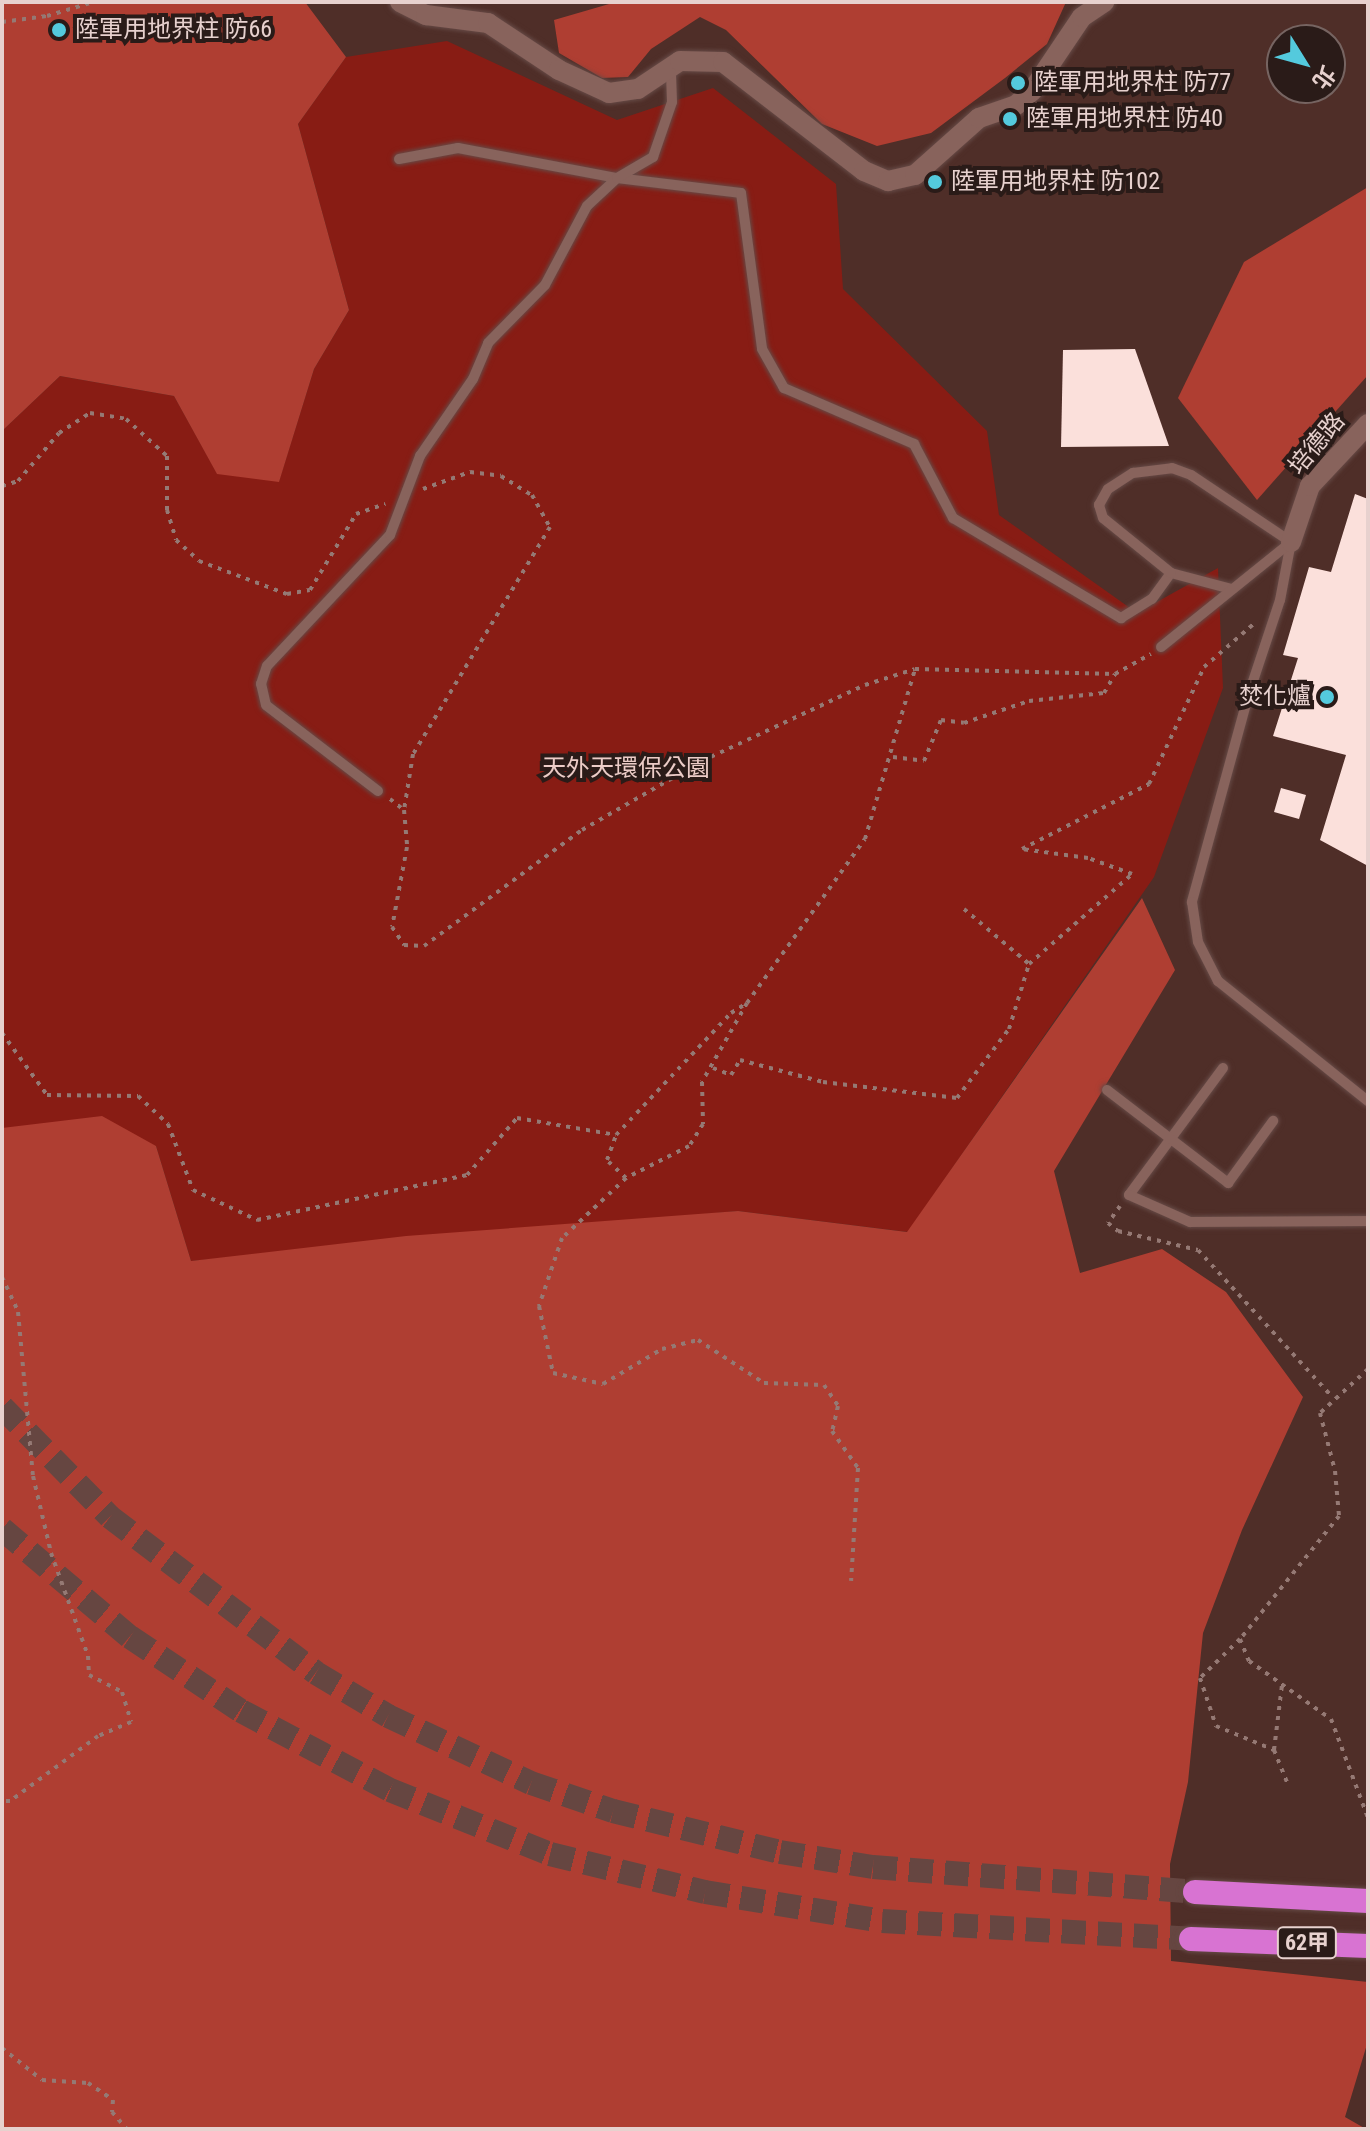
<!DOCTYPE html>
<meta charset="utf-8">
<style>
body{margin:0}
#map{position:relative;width:1370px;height:2131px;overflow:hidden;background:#4f2e28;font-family:"Roboto Condensed","Noto Sans TC",sans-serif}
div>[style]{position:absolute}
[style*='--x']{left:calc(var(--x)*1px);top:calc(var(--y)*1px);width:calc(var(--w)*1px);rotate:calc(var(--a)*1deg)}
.green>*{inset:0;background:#881c14}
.forest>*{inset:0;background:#af3e32}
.building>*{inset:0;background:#fbe0db}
.highway-tunnel>*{height:24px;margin-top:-12px;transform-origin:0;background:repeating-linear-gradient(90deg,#664641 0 24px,transparent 0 36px)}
.path>*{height:4px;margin-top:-2px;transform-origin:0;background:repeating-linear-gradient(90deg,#957974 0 4px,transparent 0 10px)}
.roads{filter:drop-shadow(0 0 2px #664a46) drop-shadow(0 0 2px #664a46)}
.lane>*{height:10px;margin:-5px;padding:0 5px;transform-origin:5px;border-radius:5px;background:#88635c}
.street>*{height:20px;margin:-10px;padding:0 10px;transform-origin:10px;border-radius:10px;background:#88635c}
.highway>*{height:24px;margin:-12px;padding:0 12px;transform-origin:12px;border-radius:12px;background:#d873d2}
.dots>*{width:22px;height:22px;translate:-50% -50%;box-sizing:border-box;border:4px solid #2a1b18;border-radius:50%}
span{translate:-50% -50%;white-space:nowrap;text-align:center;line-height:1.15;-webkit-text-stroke:8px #2a1b18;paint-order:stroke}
.shield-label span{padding:2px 6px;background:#2a1b18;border:2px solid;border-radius:6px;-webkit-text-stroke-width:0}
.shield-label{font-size:22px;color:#e7d1ce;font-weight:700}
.poi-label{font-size:24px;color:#e7d1ce}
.left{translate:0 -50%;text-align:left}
.right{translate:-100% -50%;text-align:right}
.street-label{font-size:24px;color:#e7d1ce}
.park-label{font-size:24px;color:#ecccc7}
.frame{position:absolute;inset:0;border:4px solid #e7d1ce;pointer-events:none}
.north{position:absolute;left:1266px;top:24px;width:80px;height:80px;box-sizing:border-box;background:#2a1b18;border:2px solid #766461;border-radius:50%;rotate:127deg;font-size:22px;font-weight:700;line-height:32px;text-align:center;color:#e7d1ce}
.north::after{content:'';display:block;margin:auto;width:28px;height:36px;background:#54cadd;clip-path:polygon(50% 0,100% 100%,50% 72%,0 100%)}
</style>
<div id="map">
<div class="green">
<div style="clip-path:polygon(447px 41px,617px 120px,713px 88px,836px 184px,843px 289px,987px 431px,999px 515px,1137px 613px,1218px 568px,1223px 688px,1154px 877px,908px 1232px,738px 1211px,191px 1261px,156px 1146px,2px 1128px,2px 431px,60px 376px,174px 396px,217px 473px,279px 481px,314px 369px,349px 310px,298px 124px,346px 57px)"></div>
</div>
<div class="forest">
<div style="clip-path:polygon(2px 2px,305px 2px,346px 57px,298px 124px,349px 310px,314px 369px,279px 482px,217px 474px,174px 396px,60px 376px,2px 431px)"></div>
<div style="clip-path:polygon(616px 2px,1066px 2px,1047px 44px,1005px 78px,931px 133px,877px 146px,822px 124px,726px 30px,700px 17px,651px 49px,628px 77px,602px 78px,559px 53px,554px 20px)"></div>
<div style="clip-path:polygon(1368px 187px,1368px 375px,1257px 500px,1178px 398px,1244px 262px)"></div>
<div style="clip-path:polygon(1142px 898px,1175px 970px,1054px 1171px,1080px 1273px,1162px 1249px,1226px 1292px,1303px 1397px,1242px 1530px,1203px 1633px,1188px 1782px,1170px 1864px,1171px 1961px,1368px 1982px,1368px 2041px,1345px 2117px,1366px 2129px,2px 2129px,2px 1128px,102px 1116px,156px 1146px,191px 1261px,406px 1236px,738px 1211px,907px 1232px)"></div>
</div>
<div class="building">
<div style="clip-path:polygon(1135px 349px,1169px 446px,1061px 447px,1063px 350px)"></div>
<div style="clip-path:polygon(1355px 494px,1368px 499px,1368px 866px,1320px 840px,1346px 755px,1273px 736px,1298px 658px,1283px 655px,1309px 567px,1331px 572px)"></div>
<div style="clip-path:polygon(1281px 788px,1306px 795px,1299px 819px,1274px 812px)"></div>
</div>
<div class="highway-tunnel">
<div style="--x:2;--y:1407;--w:154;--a:45.5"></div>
<div style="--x:110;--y:1517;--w:258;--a:37.1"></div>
<div style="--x:316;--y:1673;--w:84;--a:30.8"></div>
<div style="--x:388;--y:1716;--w:158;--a:25.1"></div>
<div style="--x:531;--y:1783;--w:87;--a:18.9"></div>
<div style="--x:613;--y:1811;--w:172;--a:13.8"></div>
<div style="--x:780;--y:1852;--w:94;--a:9.2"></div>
<div style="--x:873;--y:1867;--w:323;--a:4.4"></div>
<div style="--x:2;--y:1529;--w:167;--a:40.2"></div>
<div style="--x:130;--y:1637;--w:133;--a:33.7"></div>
<div style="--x:241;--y:1711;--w:169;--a:27.9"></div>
<div style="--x:390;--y:1790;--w:172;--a:21.8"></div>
<div style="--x:550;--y:1854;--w:160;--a:13.8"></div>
<div style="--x:705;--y:1892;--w:179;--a:9.3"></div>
<div style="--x:882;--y:1921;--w:310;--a:3.3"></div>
</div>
<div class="path">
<div style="--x:2;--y:22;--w:45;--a:-7.6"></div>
<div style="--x:47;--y:16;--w:48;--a:-16.9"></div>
<div style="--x:2;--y:486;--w:17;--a:-17"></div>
<div style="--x:18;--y:481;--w:63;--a:-49.5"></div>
<div style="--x:59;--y:433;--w:37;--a:-33"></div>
<div style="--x:90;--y:413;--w:36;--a:9"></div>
<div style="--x:126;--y:419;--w:55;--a:42.1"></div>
<div style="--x:167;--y:456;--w:54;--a:90"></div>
<div style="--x:167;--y:510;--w:31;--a:73"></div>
<div style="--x:176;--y:540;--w:31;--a:42"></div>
<div style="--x:199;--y:561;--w:94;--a:20.6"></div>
<div style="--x:287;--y:594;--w:23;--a:-10"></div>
<div style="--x:310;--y:590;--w:89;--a:-58.8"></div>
<div style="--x:356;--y:514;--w:31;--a:-19"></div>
<div style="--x:423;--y:489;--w:50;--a:-19.9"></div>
<div style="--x:470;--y:472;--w:31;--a:7"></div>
<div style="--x:501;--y:476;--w:36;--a:32"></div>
<div style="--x:532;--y:495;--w:37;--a:61"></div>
<div style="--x:550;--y:527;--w:265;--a:121.1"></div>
<div style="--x:413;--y:754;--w:57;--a:99.1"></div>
<div style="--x:404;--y:810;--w:37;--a:85"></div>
<div style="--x:407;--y:847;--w:81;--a:100.6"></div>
<div style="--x:392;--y:927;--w:22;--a:56"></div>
<div style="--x:404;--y:945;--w:20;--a:3"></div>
<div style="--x:424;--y:946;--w:196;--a:-36.3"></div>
<div style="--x:582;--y:830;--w:138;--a:-29.9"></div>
<div style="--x:702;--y:761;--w:180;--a:-25"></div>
<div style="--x:865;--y:685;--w:52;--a:-17.7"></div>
<div style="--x:915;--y:669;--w:200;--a:1.4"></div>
<div style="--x:1115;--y:674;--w:41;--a:-29.1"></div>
<div style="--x:893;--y:757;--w:31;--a:7"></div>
<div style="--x:924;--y:761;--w:44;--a:-67.5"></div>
<div style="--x:941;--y:720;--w:23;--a:7"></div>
<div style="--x:964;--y:723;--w:69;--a:-18.7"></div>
<div style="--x:1029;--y:701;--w:75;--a:-6.1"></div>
<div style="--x:1104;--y:693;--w:22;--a:-60"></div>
<div style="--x:390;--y:799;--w:18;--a:38"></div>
<div style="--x:964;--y:909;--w:85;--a:40.2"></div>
<div style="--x:747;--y:1003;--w:202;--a:-54.3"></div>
<div style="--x:865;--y:839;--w:177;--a:-73.6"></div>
<div style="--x:2;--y:1033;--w:77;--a:54"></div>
<div style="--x:47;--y:1095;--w:91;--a:0.6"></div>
<div style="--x:138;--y:1096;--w:41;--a:43"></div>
<div style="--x:168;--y:1124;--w:71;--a:69.3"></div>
<div style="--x:193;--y:1190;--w:71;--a:25.1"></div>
<div style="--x:257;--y:1220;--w:215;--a:-12.1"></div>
<div style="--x:467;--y:1175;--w:76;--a:-48.7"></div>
<div style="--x:517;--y:1118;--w:100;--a:9.7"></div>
<div style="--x:713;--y:1068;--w:19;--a:21"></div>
<div style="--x:731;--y:1075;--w:17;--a:-59"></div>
<div style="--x:740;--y:1060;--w:86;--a:14.8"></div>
<div style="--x:823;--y:1082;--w:135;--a:6.8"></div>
<div style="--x:957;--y:1098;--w:86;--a:-53"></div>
<div style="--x:1009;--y:1029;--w:68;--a:-72.9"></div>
<div style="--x:1029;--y:964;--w:137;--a:-41.1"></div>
<div style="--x:1132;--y:874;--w:47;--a:-160"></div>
<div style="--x:1088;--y:858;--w:67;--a:-172.2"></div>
<div style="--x:1022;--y:849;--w:143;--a:-27.1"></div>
<div style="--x:1149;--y:784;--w:129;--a:-64.8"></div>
<div style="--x:1204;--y:667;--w:69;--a:-40.9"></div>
<div style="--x:626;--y:1178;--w:26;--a:-137"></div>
<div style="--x:607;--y:1160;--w:27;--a:-70"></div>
<div style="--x:616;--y:1135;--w:168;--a:-46.7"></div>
<div style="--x:731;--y:1013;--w:19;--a:-32"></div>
<div style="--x:747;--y:1003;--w:91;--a:119.7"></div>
<div style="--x:702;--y:1082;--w:42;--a:88.6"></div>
<div style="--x:703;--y:1124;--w:26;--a:122"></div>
<div style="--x:689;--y:1146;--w:71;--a:153.1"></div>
<div style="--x:626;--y:1178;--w:88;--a:136.8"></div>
<div style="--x:562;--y:1238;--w:72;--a:108.7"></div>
<div style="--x:539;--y:1306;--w:68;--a:78.2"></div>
<div style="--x:553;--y:1373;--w:51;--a:12.4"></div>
<div style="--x:603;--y:1384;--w:69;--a:-30.7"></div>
<div style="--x:662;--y:1349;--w:37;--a:-14"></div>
<div style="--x:698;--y:1340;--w:79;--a:33.1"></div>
<div style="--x:764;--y:1383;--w:60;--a:1.9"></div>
<div style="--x:824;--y:1385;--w:25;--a:56"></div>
<div style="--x:838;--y:1406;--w:26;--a:103"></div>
<div style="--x:832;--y:1431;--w:45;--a:54.9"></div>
<div style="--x:858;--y:1468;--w:113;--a:93.5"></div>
<div style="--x:1120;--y:1206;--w:21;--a:125"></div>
<div style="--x:1108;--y:1223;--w:13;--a:39"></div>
<div style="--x:1118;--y:1231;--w:82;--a:13.4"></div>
<div style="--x:1198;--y:1250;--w:199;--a:47.6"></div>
<div style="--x:2;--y:1277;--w:38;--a:65"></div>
<div style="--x:18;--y:1312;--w:165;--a:84.8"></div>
<div style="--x:33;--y:1476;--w:79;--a:76.8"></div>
<div style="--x:51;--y:1553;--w:109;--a:70.2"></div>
<div style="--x:88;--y:1656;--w:19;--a:87"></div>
<div style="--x:89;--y:1675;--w:37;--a:27"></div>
<div style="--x:122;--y:1692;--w:31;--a:73"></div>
<div style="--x:131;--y:1722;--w:36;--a:157"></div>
<div style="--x:98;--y:1736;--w:109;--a:143.5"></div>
<div style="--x:10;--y:1801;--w:8;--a:180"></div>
<div style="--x:1368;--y:1369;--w:65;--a:137.5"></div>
<div style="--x:1320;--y:1413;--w:60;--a:75.5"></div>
<div style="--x:1335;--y:1471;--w:45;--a:84.9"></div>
<div style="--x:1339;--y:1516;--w:158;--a:128.8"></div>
<div style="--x:1240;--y:1639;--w:24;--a:68"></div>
<div style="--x:1249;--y:1661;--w:100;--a:35.3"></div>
<div style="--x:1331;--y:1719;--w:106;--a:69.5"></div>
<div style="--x:1240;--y:1639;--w:56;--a:135.7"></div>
<div style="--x:1200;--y:1678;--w:51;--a:71.6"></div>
<div style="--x:1216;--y:1726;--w:63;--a:22.5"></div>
<div style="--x:1274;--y:1750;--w:38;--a:68"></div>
<div style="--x:1274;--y:1750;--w:65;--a:-83"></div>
<div style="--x:2;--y:2048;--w:51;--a:38.7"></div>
<div style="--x:42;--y:2080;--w:46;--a:3.7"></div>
<div style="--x:88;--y:2083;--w:30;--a:34"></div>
<div style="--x:113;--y:2100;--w:12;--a:95"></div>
<div style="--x:112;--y:2112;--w:23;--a:49"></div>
</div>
<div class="roads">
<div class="lane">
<div style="--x:399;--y:159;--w:60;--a:-10.6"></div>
<div style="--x:458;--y:148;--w:162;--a:10.7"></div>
<div style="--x:617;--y:178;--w:125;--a:6.9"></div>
<div style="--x:741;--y:193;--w:157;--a:82.3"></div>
<div style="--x:762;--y:349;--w:45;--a:60.6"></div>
<div style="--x:784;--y:388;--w:142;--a:23.3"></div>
<div style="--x:914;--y:444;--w:84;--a:62.2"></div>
<div style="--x:953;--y:518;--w:196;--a:30.8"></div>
<div style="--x:1121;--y:618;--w:36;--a:-32"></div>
<div style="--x:1152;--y:599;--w:32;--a:-54"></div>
<div style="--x:1171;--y:573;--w:62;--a:14.9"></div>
<div style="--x:1291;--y:542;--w:59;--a:100.7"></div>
<div style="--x:1280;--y:600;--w:98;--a:108.4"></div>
<div style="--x:1249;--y:693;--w:217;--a:105.3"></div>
<div style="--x:1192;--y:902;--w:40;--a:81.5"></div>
<div style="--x:1198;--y:942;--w:44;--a:62.9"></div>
<div style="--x:1218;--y:981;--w:192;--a:38.7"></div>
<div style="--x:1171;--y:573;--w:87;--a:-141"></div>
<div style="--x:1103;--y:518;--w:14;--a:-107"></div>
<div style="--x:1099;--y:505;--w:18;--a:-61"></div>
<div style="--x:1108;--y:489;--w:30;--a:-33"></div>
<div style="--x:1133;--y:473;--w:39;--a:-7"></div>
<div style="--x:1172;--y:468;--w:20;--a:20"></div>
<div style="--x:1191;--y:475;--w:120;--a:33.8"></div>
<div style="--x:1161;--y:647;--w:167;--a:-38.9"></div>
<div style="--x:378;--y:791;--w:141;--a:-142.5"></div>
<div style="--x:266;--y:705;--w:22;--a:-103"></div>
<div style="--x:261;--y:684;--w:19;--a:-72"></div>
<div style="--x:267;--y:666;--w:180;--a:-46.8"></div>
<div style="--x:390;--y:535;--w:85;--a:-69.2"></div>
<div style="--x:420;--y:456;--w:93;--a:-55.5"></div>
<div style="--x:473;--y:379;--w:39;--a:-67"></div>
<div style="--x:488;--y:343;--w:81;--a:-45.5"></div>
<div style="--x:545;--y:285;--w:89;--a:-62"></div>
<div style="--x:587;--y:206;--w:41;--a:-43"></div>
<div style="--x:617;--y:178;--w:42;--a:-30.3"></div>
<div style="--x:653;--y:157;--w:58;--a:-70.9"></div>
<div style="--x:672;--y:102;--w:35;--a:-92"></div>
<div style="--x:1223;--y:1068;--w:158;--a:126.5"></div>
<div style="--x:1129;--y:1195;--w:67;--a:23.9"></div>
<div style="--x:1190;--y:1222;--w:178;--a:-0.3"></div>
<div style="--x:1107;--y:1090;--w:153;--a:37.5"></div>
<div style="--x:1228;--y:1183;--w:77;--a:-54"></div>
</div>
<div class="street">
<div style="--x:400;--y:2;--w:29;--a:27"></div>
<div style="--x:426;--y:15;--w:63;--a:7.4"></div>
<div style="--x:488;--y:23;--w:85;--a:33.5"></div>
<div style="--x:559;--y:70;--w:55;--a:24.7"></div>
<div style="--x:609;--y:93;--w:29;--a:-8"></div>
<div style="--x:638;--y:89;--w:50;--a:-33.7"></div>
<div style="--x:680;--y:61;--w:43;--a:1.3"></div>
<div style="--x:723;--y:62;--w:178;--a:37.7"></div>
<div style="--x:864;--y:171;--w:26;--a:23"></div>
<div style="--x:888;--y:181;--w:28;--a:-13"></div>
<div style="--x:915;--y:175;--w:86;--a:-41.7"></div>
<div style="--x:979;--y:118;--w:39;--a:-19"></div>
<div style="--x:1016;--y:105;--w:21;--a:-41"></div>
<div style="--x:1032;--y:91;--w:89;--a:-56"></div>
<div style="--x:1082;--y:17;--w:27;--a:-34"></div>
<div style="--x:1291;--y:542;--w:59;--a:-71.3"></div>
<div style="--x:1310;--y:486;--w:85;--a:-46.9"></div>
</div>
<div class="highway">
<div style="--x:1195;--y:1892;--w:173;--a:3"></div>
<div style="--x:1191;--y:1939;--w:177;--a:2.3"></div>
</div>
</div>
<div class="dots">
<div style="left:59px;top:30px;background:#54cadd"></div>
<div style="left:1018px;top:83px;background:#54cadd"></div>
<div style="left:1010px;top:119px;background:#54cadd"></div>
<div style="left:935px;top:182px;background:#54cadd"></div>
<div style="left:1327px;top:697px;background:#54cadd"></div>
</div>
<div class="shield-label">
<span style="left:1307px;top:1943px">62甲</span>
</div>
<div class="poi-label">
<span class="left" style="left:75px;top:30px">陸軍用地界柱 防66</span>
<span class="left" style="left:1034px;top:83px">陸軍用地界柱 防77</span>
<span class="left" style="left:1026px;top:119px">陸軍用地界柱 防40</span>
<span class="left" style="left:951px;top:182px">陸軍用地界柱 防102</span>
<span class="right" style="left:1311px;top:697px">焚化爐</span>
</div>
<div class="street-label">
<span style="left:1317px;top:444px;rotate:-50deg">培德路</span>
</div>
<div class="park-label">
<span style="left:626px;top:769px">天外天環保公園</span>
</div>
<div class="frame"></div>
<div class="north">北</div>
</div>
